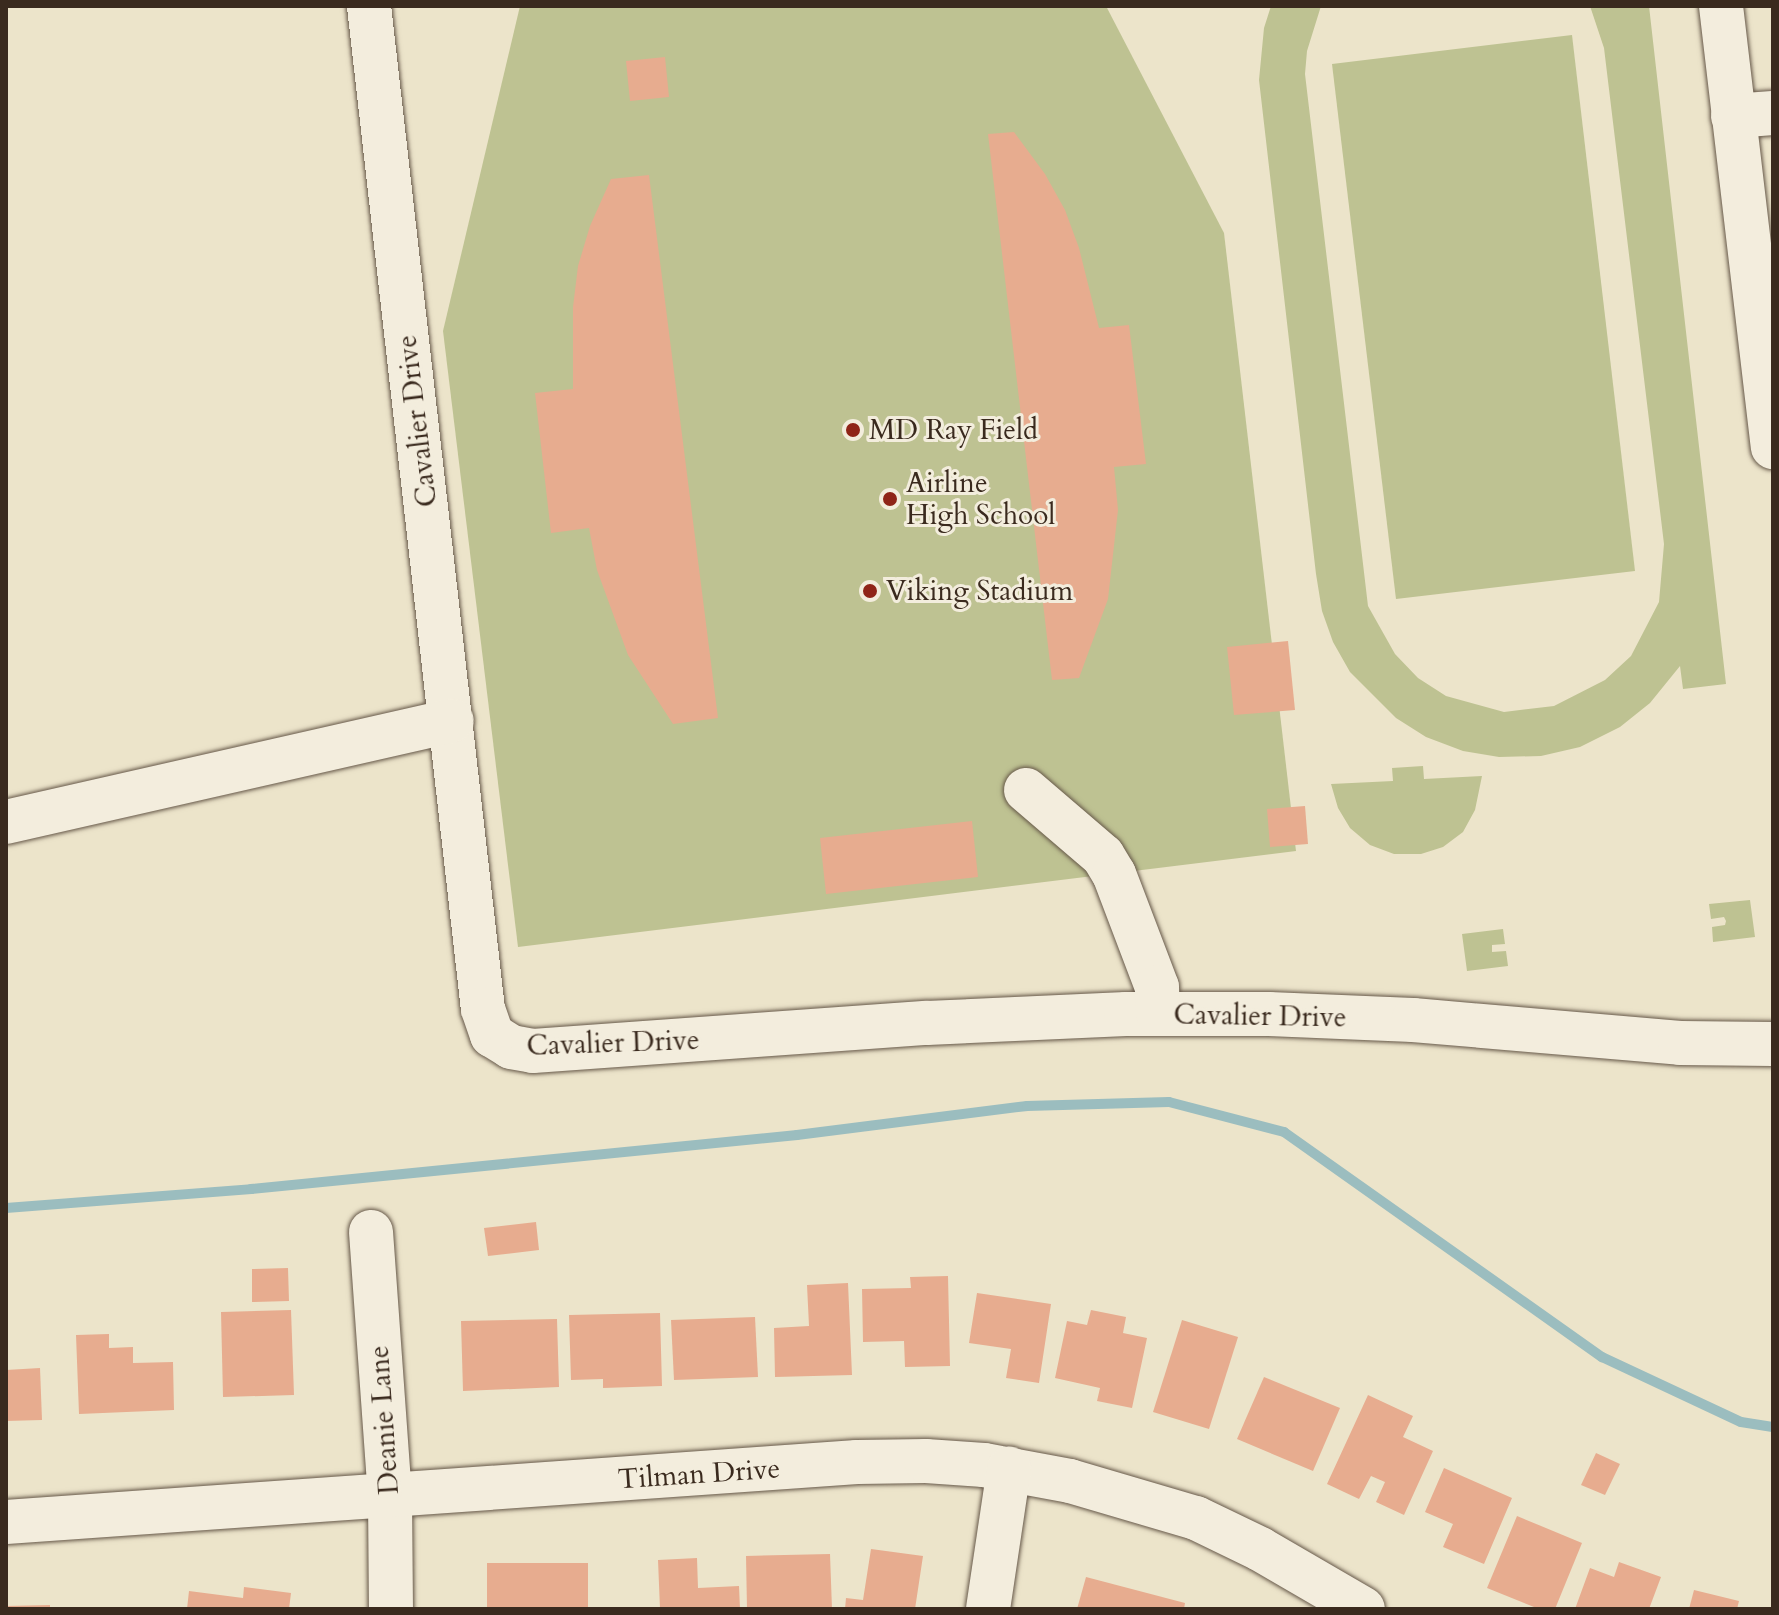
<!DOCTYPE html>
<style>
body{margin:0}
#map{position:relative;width:1779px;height:1615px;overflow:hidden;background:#ece4ca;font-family:Cardo,serif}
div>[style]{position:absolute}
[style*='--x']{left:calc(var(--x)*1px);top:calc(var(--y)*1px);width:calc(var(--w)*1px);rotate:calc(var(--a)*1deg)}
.green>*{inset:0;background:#bec292}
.stream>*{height:10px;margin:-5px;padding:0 5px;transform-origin:5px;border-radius:5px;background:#9bbdbf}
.building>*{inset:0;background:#e7ac8f}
.roads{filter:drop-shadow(0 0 2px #665849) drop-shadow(0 0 2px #665849)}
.minor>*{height:44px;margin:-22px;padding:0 22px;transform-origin:22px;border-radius:22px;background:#f3eddd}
.dots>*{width:22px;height:22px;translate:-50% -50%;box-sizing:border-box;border:4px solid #f3eddd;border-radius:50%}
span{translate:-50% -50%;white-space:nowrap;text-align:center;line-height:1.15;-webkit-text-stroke:6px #f3eddd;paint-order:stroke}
.street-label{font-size:28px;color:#3a2a1e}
.poi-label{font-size:28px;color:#3a2a1e}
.left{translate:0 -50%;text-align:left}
.frame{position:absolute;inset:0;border:8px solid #3a2a1e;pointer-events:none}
</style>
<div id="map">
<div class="green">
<div style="clip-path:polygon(520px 6px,1106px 6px,1224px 233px,1296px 851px,518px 947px,443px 331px)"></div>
<div style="clip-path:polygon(1271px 6px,1321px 6px,1307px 51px,1305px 74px,1368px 606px,1395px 654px,1418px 678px,1446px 696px,1504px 712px,1554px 706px,1605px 680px,1631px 656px,1659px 602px,1664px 544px,1604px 48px,1590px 6px,1649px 6px,1726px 684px,1683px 689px,1680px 666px,1650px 703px,1620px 727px,1580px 747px,1541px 756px,1499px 757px,1463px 751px,1426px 737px,1396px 718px,1350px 672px,1333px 642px,1322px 611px,1316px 574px,1259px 80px,1264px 28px)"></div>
<div style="clip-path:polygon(1572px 35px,1635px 571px,1396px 599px,1332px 64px)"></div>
<div style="clip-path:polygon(1423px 766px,1424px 779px,1482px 776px,1475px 810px,1463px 832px,1443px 847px,1421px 854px,1394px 854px,1370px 845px,1350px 828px,1338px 808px,1331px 784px,1393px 781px,1392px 768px)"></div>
<div style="clip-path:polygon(1750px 900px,1755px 937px,1713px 942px,1712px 927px,1725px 925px,1726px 921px,1724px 917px,1711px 919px,1709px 904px)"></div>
<div style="clip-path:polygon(1503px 929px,1505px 944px,1492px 945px,1492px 952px,1506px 951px,1508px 966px,1467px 971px,1462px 934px)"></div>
</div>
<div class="stream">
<div style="--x:6;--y:1208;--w:246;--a:-4.4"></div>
<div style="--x:251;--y:1189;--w:549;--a:-5.65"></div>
<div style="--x:797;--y:1135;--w:232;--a:-7.2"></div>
<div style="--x:1027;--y:1106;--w:142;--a:-1.6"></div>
<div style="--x:1169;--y:1102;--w:119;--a:14.6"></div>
<div style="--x:1284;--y:1132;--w:390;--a:35.3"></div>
<div style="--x:1602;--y:1357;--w:153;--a:25.1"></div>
<div style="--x:1741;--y:1422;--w:32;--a:9"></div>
</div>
<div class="building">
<div style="clip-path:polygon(665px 57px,669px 97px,630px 101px,626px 61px)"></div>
<div style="clip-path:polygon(1014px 132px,1045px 174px,1065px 210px,1079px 248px,1099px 328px,1129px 325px,1146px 464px,1114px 467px,1118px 510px,1108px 599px,1079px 678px,1052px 680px,988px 134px)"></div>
<div style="clip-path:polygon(649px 175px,718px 718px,673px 724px,628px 655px,597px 570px,589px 528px,551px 533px,535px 393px,573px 389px,573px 307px,578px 266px,590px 226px,611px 179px)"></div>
<div style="clip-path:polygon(1288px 641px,1295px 710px,1234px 715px,1227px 647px)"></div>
<div style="clip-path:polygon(1305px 806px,1308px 844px,1270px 847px,1267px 809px)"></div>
<div style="clip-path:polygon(972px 821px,978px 877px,826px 894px,820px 838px)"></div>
<div style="clip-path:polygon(536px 1222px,539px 1250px,488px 1256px,484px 1228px)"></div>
<div style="clip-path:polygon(288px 1268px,289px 1301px,252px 1302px,252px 1269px)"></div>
<div style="clip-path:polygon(948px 1276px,950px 1366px,905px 1367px,904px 1341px,863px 1342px,862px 1289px,911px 1288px,910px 1277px)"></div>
<div style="clip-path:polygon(848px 1283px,852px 1375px,775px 1377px,774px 1328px,809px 1326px,807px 1285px)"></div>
<div style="clip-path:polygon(977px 1293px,1051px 1304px,1039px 1383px,1006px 1378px,1011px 1349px,969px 1343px)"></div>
<div style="clip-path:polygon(291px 1310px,294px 1395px,223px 1397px,221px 1312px)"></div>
<div style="clip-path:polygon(1091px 1310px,1126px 1317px,1123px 1333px,1147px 1338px,1132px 1408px,1097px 1401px,1100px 1388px,1055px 1378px,1067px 1321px,1087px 1325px)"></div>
<div style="clip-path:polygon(660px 1313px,662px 1386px,603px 1388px,603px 1379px,571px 1380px,569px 1315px)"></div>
<div style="clip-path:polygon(755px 1317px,758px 1377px,674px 1380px,671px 1320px)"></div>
<div style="clip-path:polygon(557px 1319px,559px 1387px,463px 1391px,461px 1321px)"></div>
<div style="clip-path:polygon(1182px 1320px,1238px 1337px,1209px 1429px,1153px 1412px)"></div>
<div style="clip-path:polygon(109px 1334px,109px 1348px,133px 1347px,133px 1363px,173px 1362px,174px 1410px,79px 1414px,76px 1335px)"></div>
<div style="clip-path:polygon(40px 1368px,42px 1420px,6px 1421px,6px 1370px)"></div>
<div style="clip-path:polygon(1264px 1377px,1340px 1408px,1313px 1471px,1237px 1439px)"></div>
<div style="clip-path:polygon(1368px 1395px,1413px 1416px,1403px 1437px,1433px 1451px,1404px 1515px,1376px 1502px,1385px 1482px,1371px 1476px,1359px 1499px,1327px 1484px)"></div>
<div style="clip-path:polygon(1596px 1453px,1620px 1464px,1605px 1495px,1581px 1485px)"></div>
<div style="clip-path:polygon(1444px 1468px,1512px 1498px,1484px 1564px,1443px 1547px,1453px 1524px,1425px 1512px)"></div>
<div style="clip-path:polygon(1517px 1516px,1582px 1543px,1555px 1609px,1539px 1609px,1487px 1588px)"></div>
<div style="clip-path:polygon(871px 1549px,923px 1556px,915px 1609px,845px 1609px,846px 1598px,863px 1600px)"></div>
<div style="clip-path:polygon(830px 1554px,832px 1609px,747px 1609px,746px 1556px)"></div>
<div style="clip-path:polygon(697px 1558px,698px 1588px,739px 1586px,740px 1609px,660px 1609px,658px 1560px)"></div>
<div style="clip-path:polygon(1619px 1562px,1661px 1577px,1649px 1609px,1575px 1609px,1590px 1568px,1614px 1577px)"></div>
<div style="clip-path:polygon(487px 1563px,588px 1563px,588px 1609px,487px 1609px)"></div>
<div style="clip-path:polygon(1086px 1577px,1185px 1603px,1184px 1609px,1077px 1609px)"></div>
<div style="clip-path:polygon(244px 1587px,291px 1593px,289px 1609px,187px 1609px,189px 1591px,243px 1598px)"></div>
<div style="clip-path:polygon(1694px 1590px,1739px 1601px,1737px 1609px,1689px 1609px)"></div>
<div style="clip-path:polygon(50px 1605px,50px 1609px,6px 1609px,6px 1606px)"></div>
</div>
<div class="roads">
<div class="minor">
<div style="--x:369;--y:6;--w:1009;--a:83.52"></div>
<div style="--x:483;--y:1009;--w:28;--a:71"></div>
<div style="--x:492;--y:1035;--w:22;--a:32"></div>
<div style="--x:511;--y:1047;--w:22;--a:10"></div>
<div style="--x:533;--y:1051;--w:395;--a:-4.1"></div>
<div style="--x:927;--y:1023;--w:199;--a:-2.6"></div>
<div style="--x:1126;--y:1014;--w:143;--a:0"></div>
<div style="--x:1269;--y:1014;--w:144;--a:2.4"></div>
<div style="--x:1413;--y:1020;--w:268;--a:4.9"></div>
<div style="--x:1680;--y:1043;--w:93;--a:0.6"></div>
<div style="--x:1721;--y:6;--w:444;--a:83.3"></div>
<div style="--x:1733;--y:116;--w:40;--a:-4.3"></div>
<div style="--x:1026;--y:790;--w:101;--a:40.6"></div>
<div style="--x:1103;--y:856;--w:21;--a:59"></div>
<div style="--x:1114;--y:874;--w:121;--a:69.2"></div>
<div style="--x:1157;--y:987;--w:27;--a:88"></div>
<div style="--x:6;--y:822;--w:457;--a:-12.8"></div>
<div style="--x:371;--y:1232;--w:266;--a:85.9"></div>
<div style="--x:390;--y:1497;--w:112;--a:89.5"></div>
<div style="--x:6;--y:1522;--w:853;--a:-4.03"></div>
<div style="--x:857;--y:1462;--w:69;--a:-0.8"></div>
<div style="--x:926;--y:1461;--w:58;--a:3.9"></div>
<div style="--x:984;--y:1465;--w:87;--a:10.5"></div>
<div style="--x:1070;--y:1481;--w:131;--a:16.4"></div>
<div style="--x:1196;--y:1518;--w:71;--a:25.8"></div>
<div style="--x:1260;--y:1549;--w:119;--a:30.2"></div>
<div style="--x:988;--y:1609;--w:142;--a:-81.5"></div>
</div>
</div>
<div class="dots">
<div style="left:853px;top:430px;background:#8f2418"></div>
<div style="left:890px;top:499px;background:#8f2418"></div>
<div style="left:870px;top:591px;background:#8f2418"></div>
</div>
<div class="street-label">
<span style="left:417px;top:421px;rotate:-97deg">Cavalier Drive</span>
<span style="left:1260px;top:1016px;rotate:1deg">Cavalier Drive</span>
<span style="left:613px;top:1043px;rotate:-2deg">Cavalier Drive</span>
<span style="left:384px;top:1420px;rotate:-94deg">Deanie Lane</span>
<span style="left:699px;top:1474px;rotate:-4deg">Tilman Drive</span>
</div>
<div class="poi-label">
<span class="left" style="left:869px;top:430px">MD Ray Field</span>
<span class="left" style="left:906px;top:499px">Airline<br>High School</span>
<span class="left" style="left:886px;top:591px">Viking Stadium</span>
</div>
<div class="frame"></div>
</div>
